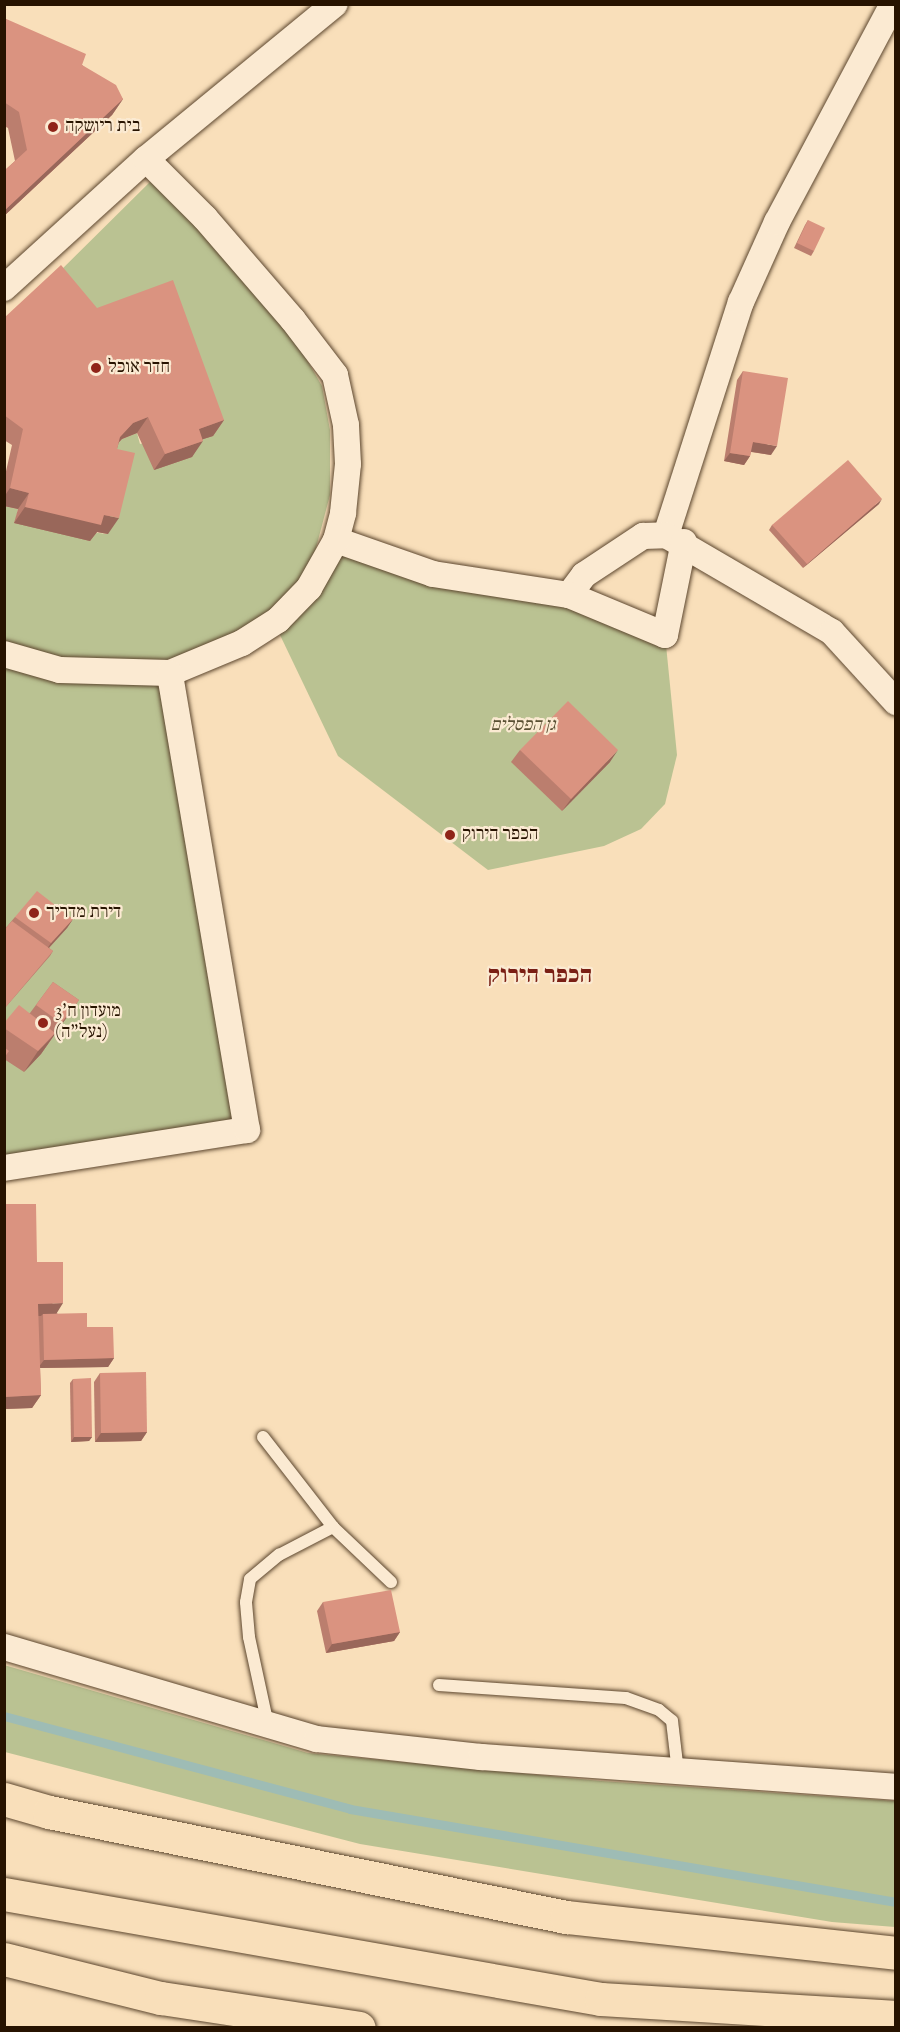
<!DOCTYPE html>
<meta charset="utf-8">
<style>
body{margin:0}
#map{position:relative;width:900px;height:2032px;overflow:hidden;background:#f9dfba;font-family:"Sorts Mill Goudy","Frank Ruhl Libre",serif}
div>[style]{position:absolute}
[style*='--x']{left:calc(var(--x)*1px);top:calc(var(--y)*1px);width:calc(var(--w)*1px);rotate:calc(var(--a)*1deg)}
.green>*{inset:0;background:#bac292}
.stream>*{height:9px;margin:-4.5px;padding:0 4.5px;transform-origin:4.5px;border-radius:4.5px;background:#9ebcb5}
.roads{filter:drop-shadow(0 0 2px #5c462e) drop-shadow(0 0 2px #5c462e)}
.lane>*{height:12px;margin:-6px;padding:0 6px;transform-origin:6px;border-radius:6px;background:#fbead2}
.street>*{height:26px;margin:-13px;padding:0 13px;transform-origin:13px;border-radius:13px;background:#fbead2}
.highway>*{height:33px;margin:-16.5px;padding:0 16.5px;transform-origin:16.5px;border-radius:16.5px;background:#f9dfba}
.wall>*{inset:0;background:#bb7e6e}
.shaded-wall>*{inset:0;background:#99675a}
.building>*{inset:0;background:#da9380}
.dots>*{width:16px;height:16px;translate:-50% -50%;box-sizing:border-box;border:3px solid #fbead2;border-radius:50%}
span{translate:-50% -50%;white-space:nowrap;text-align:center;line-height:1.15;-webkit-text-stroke:4.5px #fbead2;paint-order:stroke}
.poi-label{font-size:18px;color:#271300}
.left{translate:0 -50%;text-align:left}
.park-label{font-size:18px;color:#5a5033;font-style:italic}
.district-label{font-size:24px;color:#7a1f14;font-weight:700}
.frame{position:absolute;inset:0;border:6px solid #271300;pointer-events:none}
</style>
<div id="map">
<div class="green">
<div style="clip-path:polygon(155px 177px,293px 336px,322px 386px,330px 430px,330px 495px,312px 563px,280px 610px,225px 642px,174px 660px,79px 662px,5px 645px,4px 506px,18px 509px,15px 523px,107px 534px,109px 453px,122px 439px,137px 433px,140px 444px,144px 443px,86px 323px,50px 281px)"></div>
<div style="clip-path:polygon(336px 540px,569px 595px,665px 635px,677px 755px,665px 804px,641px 829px,604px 846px,488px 870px,338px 756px,280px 635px,278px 621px)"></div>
<div style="clip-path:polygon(5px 661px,165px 679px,245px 1119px,5px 1156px)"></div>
<div style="clip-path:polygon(4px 1665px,308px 1753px,601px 1781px,895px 1801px,895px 1927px,832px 1922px,360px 1844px,5px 1752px)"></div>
</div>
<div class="stream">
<div style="--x:4;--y:1716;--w:358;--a:15"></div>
<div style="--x:350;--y:1809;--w:554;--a:9.67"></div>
</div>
<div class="roads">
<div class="lane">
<div style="--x:263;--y:1437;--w:114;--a:52.1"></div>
<div style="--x:333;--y:1527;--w:80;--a:43.5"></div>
<div style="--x:439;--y:1685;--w:187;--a:4"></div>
<div style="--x:626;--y:1698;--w:35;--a:20"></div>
<div style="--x:659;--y:1710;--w:17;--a:40"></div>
<div style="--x:672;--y:1721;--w:51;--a:83.3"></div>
<div style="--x:268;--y:1725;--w:90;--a:-102.2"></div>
<div style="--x:249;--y:1637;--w:35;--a:-95"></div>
<div style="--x:246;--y:1602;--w:23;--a:-80"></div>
<div style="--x:250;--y:1579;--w:38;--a:-40"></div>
<div style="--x:279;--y:1555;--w:61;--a:-27.4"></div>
</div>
<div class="street">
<div style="--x:4;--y:288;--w:192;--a:-42.3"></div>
<div style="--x:146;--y:159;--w:244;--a:-39.4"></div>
<div style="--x:666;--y:535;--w:245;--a:-72.2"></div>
<div style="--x:741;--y:302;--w:88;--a:-65.8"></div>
<div style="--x:777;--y:222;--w:247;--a:-62"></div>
<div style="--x:336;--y:540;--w:103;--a:19.3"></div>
<div style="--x:433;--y:574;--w:138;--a:8.8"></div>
<div style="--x:569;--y:595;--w:25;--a:-53"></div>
<div style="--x:584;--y:575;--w:71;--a:-33.5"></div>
<div style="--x:643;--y:536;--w:23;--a:-2"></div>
<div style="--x:666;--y:535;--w:192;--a:30.3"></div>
<div style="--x:832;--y:632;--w:95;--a:47.6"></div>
<div style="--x:569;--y:595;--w:104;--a:22.6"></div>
<div style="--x:665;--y:635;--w:95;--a:-78.5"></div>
<div style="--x:4;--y:654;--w:58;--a:15.9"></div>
<div style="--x:60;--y:670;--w:110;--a:1.6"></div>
<div style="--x:170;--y:673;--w:78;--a:-22.6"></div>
<div style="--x:242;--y:643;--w:43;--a:-32.6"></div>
<div style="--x:278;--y:620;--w:45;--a:-45.9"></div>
<div style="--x:309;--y:588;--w:55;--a:-60.6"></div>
<div style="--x:336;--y:540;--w:28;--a:-75"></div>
<div style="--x:343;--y:513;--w:49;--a:-84.2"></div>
<div style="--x:348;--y:464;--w:39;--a:-93"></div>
<div style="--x:346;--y:425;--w:51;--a:-102.4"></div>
<div style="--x:335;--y:375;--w:69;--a:-127.4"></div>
<div style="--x:293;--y:320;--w:135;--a:-130.8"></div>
<div style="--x:205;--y:218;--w:83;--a:-135"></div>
<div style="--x:4;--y:1168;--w:246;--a:-8.9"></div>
<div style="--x:247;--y:1130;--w:463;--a:-99.6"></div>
<div style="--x:4;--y:1647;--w:326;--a:16.4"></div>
<div style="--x:317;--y:1739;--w:165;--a:6.3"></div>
<div style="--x:481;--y:1757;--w:416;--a:4.1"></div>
</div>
<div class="highway">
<div style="--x:4;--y:1799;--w:47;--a:16.1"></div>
<div style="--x:49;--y:1812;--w:528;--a:11.48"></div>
<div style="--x:566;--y:1917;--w:332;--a:6.2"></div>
<div style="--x:4;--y:1894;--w:606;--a:9.98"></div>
<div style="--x:601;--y:1999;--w:296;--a:3.5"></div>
<div style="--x:4;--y:1959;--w:162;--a:14"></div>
<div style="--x:161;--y:1998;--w:200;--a:8.6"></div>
</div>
</div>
<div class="wall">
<div style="clip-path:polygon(4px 18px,82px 65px,123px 99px,112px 115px,4px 216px,4px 171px,15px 161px,8px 128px,4px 126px)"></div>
<div style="clip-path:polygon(808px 220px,814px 251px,811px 256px,794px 248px,805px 225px)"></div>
<div style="clip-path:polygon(97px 308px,224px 420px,213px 436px,203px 439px,192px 457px,154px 470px,137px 433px,122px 439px,119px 442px,117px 449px,108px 534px,97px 532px,90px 541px,14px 523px,18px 509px,4px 506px,4px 480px,12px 445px,4px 440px,4px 318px)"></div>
<div style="clip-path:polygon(743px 371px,771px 455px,751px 452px,750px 456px,744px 465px,724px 461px,737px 380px)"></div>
<div style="clip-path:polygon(879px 504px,803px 568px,769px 530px,772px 525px)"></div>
<div style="clip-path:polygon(520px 750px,610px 762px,562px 811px,511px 762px)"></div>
<div style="clip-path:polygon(15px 917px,73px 919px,67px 928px,49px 948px,53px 951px,50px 956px,4px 1009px,4px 930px)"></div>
<div style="clip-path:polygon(53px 982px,79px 1000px,41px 1054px,24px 1072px,4px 1059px,4px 1023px,30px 1013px)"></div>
<div style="clip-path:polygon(4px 1204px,37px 1262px,56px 1313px,87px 1327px,114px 1358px,108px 1367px,40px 1368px,41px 1395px,32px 1408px,4px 1409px)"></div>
<div style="clip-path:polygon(100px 1373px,147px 1432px,141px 1441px,95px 1442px,94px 1382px)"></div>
<div style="clip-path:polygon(73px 1379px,92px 1437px,89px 1441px,71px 1442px,70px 1383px)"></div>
<div style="clip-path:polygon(323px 1602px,400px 1632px,394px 1641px,326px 1653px,317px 1611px)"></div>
</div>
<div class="shaded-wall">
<div style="clip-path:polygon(123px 99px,112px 115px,4px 216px,4px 211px)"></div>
<div style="clip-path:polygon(148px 417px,137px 433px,122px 439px,109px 453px,120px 437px,133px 423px)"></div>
<div style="clip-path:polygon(224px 420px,213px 436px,188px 444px,199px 429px)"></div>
<div style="clip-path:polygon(203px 441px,192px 457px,154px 470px,165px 454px)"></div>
<div style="clip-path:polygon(753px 442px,777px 446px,771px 455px,747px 451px)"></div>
<div style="clip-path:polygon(730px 453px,750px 456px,744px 465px,724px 461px)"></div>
<div style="clip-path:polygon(10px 488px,29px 493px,18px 509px,4px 506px,4px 497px)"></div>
<div style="clip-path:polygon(882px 499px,879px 504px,803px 568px,807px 564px)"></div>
<div style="clip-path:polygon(25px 507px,104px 515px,119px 518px,108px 534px,97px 532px,90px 541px,14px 523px)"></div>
<div style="clip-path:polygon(618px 750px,610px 762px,562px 811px,571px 799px)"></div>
<div style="clip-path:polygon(73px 919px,67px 928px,45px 952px,51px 943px)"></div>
<div style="clip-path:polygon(79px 1000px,41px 1054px,24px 1072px,38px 1051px,51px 1038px)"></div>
<div style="clip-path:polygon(63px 1303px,55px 1316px,43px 1314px,41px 1316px,30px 1316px,38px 1304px)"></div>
<div style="clip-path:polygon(114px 1358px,108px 1367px,38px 1368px,44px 1360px)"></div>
<div style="clip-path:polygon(41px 1395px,32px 1408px,4px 1409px,4px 1397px)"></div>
<div style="clip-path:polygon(147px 1432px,141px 1441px,95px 1442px,101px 1433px)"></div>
<div style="clip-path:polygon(74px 1437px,92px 1437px,89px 1441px,71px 1442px)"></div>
<div style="clip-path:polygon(400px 1632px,394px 1641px,326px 1653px,332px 1644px)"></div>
</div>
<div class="building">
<div style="clip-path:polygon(4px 18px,86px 54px,82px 65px,116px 85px,123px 99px,4px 211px,4px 171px,27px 150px,19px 112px,4px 102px)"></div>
<div style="clip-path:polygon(808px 220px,825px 228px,814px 251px,797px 243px)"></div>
<div style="clip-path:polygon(61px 265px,97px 308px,173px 280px,224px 420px,199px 429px,203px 441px,165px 454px,148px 417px,133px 423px,120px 437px,117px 449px,135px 453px,119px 518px,104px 515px,101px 525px,25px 507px,29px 493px,10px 488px,23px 429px,4px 415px,4px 318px)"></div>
<div style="clip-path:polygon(743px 371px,788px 378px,777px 446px,753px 442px,750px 456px,730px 453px)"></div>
<div style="clip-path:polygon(848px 460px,882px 499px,807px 564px,772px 525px)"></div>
<div style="clip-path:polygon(568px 701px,618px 750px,571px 799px,520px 750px)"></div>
<div style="clip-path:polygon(37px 891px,73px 919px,51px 943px,15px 917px)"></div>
<div style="clip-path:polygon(12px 921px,53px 951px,4px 1009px,4px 930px)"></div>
<div style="clip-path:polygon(53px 982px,79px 1000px,61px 1023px,36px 1005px)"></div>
<div style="clip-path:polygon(19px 1005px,55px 1033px,38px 1051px,4px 1028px,4px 1023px)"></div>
<div style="clip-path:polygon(4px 1047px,9px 1051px,4px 1058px)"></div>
<div style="clip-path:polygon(4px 1204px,36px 1204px,37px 1262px,63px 1262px,63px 1303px,38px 1304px,41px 1395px,4px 1397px)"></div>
<div style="clip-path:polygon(87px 1313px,87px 1327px,113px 1327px,114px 1358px,44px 1360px,43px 1314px)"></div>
<div style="clip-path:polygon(146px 1372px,147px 1432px,101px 1433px,100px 1373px)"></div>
<div style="clip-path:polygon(91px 1378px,92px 1437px,74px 1437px,73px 1379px)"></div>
<div style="clip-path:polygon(391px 1590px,400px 1632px,332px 1644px,323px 1602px)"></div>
</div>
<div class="dots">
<div style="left:53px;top:127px;background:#8f2418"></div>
<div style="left:96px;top:368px;background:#8f2418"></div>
<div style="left:450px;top:835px;background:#8f2418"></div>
<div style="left:34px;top:913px;background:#8f2418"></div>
<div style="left:43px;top:1023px;background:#8f2418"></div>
</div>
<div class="poi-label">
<span class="left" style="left:65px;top:127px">בית ריושקה</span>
<span class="left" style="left:108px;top:368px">חדר אוכל</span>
<span class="left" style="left:462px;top:835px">הכפר הירוק</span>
<span class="left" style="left:46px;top:913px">דירת מדריך</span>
<span class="left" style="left:55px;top:1023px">מועדון ח'3<br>(נעל"ה)</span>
</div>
<div class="park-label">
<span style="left:523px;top:726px">גן הפסלים</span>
</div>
<div class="district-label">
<span style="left:540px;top:977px">הכפר הירוק</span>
</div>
<div class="frame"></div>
</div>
